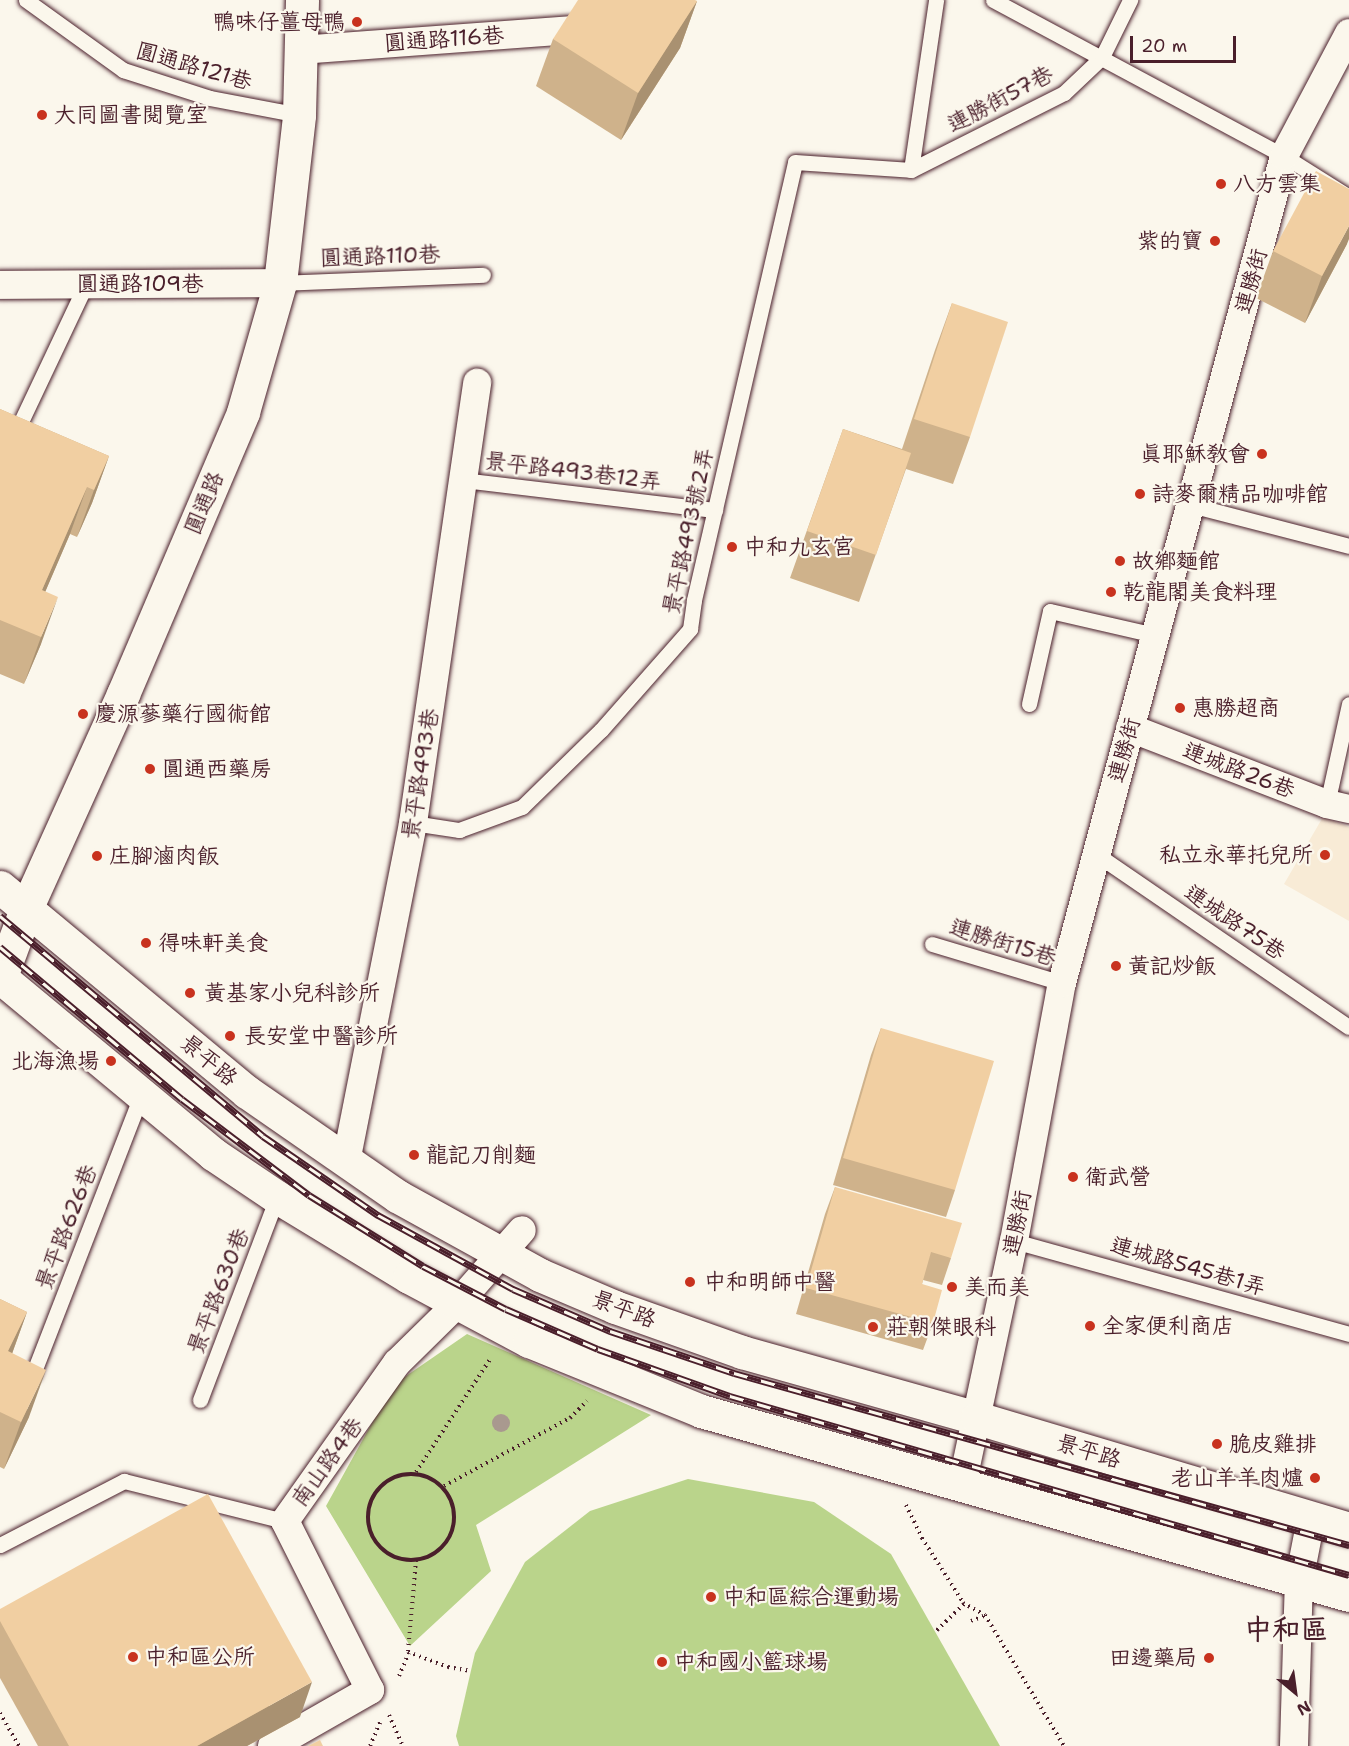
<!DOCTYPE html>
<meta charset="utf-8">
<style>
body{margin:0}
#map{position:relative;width:1349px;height:1746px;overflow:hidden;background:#fbf7ec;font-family:"Shantell Sans","LXGW WenKai TC",sans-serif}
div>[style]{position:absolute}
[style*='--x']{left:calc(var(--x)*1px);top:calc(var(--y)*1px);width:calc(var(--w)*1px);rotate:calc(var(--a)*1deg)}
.built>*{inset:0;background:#f8ebd6}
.green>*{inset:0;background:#bad48b}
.path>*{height:4px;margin-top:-2px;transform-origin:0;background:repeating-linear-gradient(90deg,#4a1f2b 0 1.5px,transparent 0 6px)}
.path>.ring{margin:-2px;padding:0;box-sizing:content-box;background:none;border:4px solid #4a1f2b;border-radius:50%}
.roads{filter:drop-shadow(0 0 2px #4a1f2b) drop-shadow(0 0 2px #4a1f2b)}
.service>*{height:15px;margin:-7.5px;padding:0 7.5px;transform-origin:7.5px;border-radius:7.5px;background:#fbf7ec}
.minor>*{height:28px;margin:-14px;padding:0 14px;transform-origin:14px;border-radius:14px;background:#fbf7ec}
.tertiary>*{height:33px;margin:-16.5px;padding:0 16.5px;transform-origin:16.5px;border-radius:16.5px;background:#fbf7ec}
.secondary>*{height:33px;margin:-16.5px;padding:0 16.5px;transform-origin:16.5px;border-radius:16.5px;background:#fbf7ec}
.rail>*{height:7px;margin-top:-3.5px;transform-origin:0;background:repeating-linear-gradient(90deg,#fbf7ec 0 14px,#4a1f2b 0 28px);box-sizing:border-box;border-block:2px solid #4a1f2b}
.trees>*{width:18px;height:18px;margin:-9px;border-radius:50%;background:#a9998f}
.wall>*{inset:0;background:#cfb28b}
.shaded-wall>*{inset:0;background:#a99171}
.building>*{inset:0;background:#f1cfa2}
.dots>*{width:16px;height:16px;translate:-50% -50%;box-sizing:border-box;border:3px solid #fbf7ec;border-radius:50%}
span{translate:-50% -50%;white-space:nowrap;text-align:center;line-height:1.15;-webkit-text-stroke:4.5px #fbf7ec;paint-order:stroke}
.poi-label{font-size:22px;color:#4a1f2b}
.right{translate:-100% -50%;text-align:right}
.left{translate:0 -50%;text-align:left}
.street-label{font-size:22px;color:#4a1f2b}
.district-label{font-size:28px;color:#4a1f2b;font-weight:700}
.north{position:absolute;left:1265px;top:1662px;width:60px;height:60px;-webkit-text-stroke:4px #fbf7ec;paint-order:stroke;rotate:151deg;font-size:16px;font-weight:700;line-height:24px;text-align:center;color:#4a1f2b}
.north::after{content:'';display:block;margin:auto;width:21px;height:27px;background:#4a1f2b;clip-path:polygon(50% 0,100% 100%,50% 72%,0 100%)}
.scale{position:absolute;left:1130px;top:36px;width:106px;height:27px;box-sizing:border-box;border:3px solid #4a1f2b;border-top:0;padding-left:8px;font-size:18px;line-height:21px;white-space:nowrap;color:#4a1f2b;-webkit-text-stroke:4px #fbf7ec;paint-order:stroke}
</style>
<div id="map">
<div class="built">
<div style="clip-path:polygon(1323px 817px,1349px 827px,1349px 921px,1284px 884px)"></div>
</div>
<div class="green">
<div style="clip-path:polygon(467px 1334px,651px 1415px,476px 1525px,491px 1571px,410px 1646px,326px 1506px,393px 1385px)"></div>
<div style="clip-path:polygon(688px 1479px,814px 1502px,891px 1554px,1000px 1746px,459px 1746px,456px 1736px,475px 1653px,525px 1562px,590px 1511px)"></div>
</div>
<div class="path">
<div style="--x:416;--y:1472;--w:136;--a:-56.7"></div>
<div class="ring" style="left:368px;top:1474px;width:82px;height:82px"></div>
<div style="--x:444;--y:1486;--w:143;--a:-28.4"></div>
<div style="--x:570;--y:1418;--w:24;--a:-45"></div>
<div style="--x:906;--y:1505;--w:37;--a:64"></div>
<div style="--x:922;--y:1538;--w:78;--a:57.5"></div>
<div style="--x:964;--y:1604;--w:40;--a:136"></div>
<div style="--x:416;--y:1560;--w:92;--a:95"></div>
<div style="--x:408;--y:1652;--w:43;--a:20.6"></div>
<div style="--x:448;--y:1667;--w:23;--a:10"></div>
<div style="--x:963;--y:1603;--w:25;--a:29"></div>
<div style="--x:985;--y:1615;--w:153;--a:58.9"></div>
<div style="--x:971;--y:1621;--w:14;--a:-21"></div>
<div style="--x:399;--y:1676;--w:25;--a:-67"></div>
<div style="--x:0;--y:1713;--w:38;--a:60"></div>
<div style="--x:389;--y:1715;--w:34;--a:66"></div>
<div style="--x:370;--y:1746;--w:26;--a:-67"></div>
</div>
<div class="roads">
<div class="service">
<div style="--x:26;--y:0;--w:120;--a:35.8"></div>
<div style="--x:123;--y:70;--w:91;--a:17.8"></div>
<div style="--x:210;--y:98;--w:91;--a:10.8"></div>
<div style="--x:993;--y:0;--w:330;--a:28.2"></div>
<div style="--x:1284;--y:156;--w:77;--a:32.2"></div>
<div style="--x:911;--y:170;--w:172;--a:-81.6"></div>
<div style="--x:280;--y:283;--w:203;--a:-2.3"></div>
<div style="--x:0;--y:466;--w:201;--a:-64.7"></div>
<div style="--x:463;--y:480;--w:254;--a:6.8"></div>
<div style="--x:1191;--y:505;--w:163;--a:14.5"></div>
<div style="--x:1029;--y:704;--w:95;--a:-77.3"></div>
<div style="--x:1050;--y:611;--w:108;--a:12.9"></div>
<div style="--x:1327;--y:804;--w:102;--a:-77.6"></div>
<div style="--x:413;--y:823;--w:47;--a:8.7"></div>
<div style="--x:459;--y:830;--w:67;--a:-20.1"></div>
<div style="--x:522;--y:807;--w:110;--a:-44.3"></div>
<div style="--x:601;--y:730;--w:135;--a:-48.6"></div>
<div style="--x:690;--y:629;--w:29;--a:-82"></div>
<div style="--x:694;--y:600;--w:449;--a:-77"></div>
<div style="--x:795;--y:162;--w:116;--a:3.9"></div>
<div style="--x:911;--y:170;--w:171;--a:-26.7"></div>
<div style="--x:1064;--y:93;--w:52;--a:-43.5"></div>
<div style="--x:1102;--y:57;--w:64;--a:-63.8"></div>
<div style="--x:1096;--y:854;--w:306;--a:34.4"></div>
<div style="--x:932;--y:944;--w:136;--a:16.7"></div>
<div style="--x:1014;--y:1241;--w:348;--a:15.5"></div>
<div style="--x:33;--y:1374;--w:298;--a:-68.8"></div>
<div style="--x:200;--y:1400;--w:217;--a:-69.2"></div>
<div style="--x:0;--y:1545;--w:140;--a:-27.3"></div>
<div style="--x:124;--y:1481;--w:166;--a:14"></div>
</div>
<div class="minor">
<div style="--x:300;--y:50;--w:288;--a:-4.2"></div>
<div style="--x:0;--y:285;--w:280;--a:-0.4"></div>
<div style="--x:1130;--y:728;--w:211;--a:21.1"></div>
<div style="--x:1327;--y:804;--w:23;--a:13"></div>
<div style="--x:346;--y:1162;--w:346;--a:-78.8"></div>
<div style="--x:413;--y:823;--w:445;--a:-81.7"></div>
<div style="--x:962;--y:1485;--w:249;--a:-78"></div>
<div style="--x:1014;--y:1241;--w:262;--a:-79.5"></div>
<div style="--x:1062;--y:983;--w:856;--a:-74.97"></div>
<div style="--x:1284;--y:156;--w:139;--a:-62.1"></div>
<div style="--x:272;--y:1746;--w:113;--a:-29.7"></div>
<div style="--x:370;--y:1690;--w:189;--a:-116.7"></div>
<div style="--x:285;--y:1521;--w:194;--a:-54.7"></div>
<div style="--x:397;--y:1363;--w:84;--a:-44.5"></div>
<div style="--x:457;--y:1304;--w:98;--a:-48.7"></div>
<div style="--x:1294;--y:1746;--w:165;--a:-88.3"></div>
<div style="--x:1299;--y:1581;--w:63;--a:-79"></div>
</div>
<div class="tertiary">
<div style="--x:0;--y:979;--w:75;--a:-69.6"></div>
<div style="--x:26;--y:909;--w:236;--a:-65.7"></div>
<div style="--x:123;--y:694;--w:306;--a:-66.9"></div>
<div style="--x:243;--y:412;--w:134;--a:-74"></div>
<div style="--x:280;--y:283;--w:169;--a:-83.5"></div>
<div style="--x:299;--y:115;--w:115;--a:-88.5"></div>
</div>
<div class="secondary">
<div style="--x:0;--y:887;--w:321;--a:39.7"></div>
<div style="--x:247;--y:1092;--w:183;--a:34.7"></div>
<div style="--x:397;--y:1196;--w:163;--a:28.9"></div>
<div style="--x:540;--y:1275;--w:82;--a:23.1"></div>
<div style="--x:615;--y:1307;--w:135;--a:19.5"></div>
<div style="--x:742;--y:1352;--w:244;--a:15.7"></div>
<div style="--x:977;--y:1418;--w:388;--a:16.6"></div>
<div style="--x:0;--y:977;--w:277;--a:39.7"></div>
<div style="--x:213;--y:1154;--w:77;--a:33.9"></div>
<div style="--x:277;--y:1197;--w:154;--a:31.2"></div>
<div style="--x:409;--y:1277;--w:136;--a:28.1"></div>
<div style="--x:529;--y:1341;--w:186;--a:22.1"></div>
<div style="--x:701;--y:1411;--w:674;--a:15.85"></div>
</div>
</div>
<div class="rail">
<div style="--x:0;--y:916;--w:343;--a:39.9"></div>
<div style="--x:263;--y:1136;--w:140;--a:34.5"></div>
<div style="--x:378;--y:1215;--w:154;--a:28.7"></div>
<div style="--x:513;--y:1289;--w:106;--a:23.4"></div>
<div style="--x:610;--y:1331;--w:131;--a:18.7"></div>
<div style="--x:734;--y:1373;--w:639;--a:15.62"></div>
<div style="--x:0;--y:947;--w:237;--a:39.9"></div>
<div style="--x:182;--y:1099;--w:159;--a:37.1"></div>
<div style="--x:309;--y:1195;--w:134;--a:31.9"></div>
<div style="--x:423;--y:1266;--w:93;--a:27.4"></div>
<div style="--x:506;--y:1309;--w:100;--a:23.5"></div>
<div style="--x:598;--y:1349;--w:140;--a:19.6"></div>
<div style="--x:730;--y:1396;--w:644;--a:16.13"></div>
</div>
<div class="trees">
<div style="left:501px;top:1423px"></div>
</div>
<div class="wall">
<div style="clip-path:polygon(697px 1px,680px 48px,621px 140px,536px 86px,553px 39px)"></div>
<div style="clip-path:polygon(1347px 244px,1305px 323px,1256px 298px,1273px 251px)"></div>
<div style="clip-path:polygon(952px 303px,970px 437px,953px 484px,906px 469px,859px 602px,790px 578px,843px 429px,902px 449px,935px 350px)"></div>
<div style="clip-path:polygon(0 409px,109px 456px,92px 503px,77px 537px,70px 534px,45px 592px,41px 644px,24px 684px,0 674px)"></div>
<div style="clip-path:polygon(881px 1028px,955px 1190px,946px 1217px,833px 1185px,871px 1055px)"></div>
<div style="clip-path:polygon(835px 1187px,951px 1258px,942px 1285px,923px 1280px,922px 1284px,933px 1323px,923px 1350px,796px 1314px,825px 1214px)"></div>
<div style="clip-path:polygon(0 1299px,27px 1312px,12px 1354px,29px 1417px,4px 1469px,0 1467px)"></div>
<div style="clip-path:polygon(0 1609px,300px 1717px,247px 1746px,38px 1746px,0 1678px)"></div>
</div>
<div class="shaded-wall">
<div style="clip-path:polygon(697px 1px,680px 48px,621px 140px,638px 93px)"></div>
<div style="clip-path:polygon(1349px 226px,1349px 239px,1347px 244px,1305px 323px,1322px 276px)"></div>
<div style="clip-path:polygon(109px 456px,92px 503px,77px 537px,94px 490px)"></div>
<div style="clip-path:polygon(87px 487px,70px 534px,28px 632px,42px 590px)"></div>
<div style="clip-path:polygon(58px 597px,41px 644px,24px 684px,41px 637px)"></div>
<div style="clip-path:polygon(27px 1312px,10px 1359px,8px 1351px)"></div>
<div style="clip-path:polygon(46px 1370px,29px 1417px,4px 1469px,21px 1422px)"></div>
<div style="clip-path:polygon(312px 1682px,300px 1717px,247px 1746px,197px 1746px)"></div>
</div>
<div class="building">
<div style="clip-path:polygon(578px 0,695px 0,697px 1px,638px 93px,553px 39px)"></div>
<div style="clip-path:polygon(1316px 171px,1349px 189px,1349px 226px,1322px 276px,1273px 251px)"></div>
<div style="clip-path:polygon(952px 303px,1008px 322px,970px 437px,914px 419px)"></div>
<div style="clip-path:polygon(0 409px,109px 456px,94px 490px,87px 487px,42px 590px,58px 597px,41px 637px,0 620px)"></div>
<div style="clip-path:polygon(843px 429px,911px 453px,876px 555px,807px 531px)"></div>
<div style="clip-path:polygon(881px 1028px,994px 1061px,955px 1190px,843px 1158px)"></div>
<div style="clip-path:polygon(835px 1187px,962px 1223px,951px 1258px,931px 1252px,922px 1284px,942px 1290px,933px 1323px,806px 1288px)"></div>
<div style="clip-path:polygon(0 1299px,27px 1312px,8px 1351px,46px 1370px,21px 1422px,0 1412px)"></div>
<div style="clip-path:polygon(208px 1494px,312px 1682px,197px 1746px,69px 1746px,0 1621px,0 1609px)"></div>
<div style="clip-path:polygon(320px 1740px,323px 1746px,308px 1746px)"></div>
</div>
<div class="dots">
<div style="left:357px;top:22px;background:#c8321e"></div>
<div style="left:42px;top:115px;background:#c8321e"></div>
<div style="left:1221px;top:184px;background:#c8321e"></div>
<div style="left:1215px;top:241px;background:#c8321e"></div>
<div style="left:1262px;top:454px;background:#c8321e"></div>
<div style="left:1140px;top:494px;background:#c8321e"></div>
<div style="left:732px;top:547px;background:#c8321e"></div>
<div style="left:1120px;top:561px;background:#c8321e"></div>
<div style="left:1111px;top:592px;background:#c8321e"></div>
<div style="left:1180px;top:708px;background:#c8321e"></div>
<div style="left:83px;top:714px;background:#c8321e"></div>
<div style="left:150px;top:769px;background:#c8321e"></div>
<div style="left:1325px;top:855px;background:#c8321e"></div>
<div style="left:97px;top:856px;background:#c8321e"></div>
<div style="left:146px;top:943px;background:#c8321e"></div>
<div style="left:1116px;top:966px;background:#c8321e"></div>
<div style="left:190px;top:993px;background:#c8321e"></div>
<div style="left:230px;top:1036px;background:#c8321e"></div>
<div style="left:111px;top:1061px;background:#c8321e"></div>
<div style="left:414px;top:1155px;background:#c8321e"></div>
<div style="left:1073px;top:1177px;background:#c8321e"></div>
<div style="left:690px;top:1282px;background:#c8321e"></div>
<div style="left:952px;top:1287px;background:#c8321e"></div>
<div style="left:1090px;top:1326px;background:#c8321e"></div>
<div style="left:873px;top:1327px;background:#c8321e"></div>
<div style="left:1217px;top:1444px;background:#c8321e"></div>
<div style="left:1315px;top:1478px;background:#c8321e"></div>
<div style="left:711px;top:1597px;background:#c8321e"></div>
<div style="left:133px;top:1657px;background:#c8321e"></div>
<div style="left:1209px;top:1658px;background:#c8321e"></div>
<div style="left:662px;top:1662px;background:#c8321e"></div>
</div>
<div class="poi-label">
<span class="right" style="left:345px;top:22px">鴨味仔薑母鴨</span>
<span class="left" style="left:54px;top:115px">大同圖書閱覽室</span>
<span class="left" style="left:1233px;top:184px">八方雲集</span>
<span class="right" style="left:1203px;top:241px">紫的寶</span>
<span class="right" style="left:1250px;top:454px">真耶穌教會</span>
<span class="left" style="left:1152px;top:494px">詩麥爾精品咖啡館</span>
<span class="left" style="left:744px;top:547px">中和九玄宮</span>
<span class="left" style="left:1132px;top:561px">故鄉麵館</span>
<span class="left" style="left:1123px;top:592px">乾龍閣美食料理</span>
<span class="left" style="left:1192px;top:708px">惠勝超商</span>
<span class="left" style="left:95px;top:714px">慶源蔘藥行國術館</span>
<span class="left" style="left:162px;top:769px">圓通西藥房</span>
<span class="right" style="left:1313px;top:855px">私立永華托兒所</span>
<span class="left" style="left:109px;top:856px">庄腳滷肉飯</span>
<span class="left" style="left:158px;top:943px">得味軒美食</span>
<span class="left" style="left:1128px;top:966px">黃記炒飯</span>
<span class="left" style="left:204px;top:993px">黃基家小兒科診所</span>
<span class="left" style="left:244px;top:1036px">長安堂中醫診所</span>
<span class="right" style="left:99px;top:1061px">北海漁場</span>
<span class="left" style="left:426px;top:1155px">龍記刀削麵</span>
<span class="left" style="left:1085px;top:1177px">衛武營</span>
<span class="left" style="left:704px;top:1282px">中和明師中醫</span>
<span class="left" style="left:964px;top:1287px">美而美</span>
<span class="left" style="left:1102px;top:1326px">全家便利商店</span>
<span class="left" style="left:886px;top:1327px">莊朝傑眼科</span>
<span class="left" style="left:1229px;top:1444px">脆皮雞排</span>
<span class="right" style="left:1303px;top:1478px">老山羊羊肉爐</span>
<span class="left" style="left:723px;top:1597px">中和區綜合運動場</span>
<span class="left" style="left:145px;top:1657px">中和區公所</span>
<span class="right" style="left:1197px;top:1658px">田邊藥局</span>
<span class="left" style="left:674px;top:1662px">中和國小籃球場</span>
</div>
<div class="street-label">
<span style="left:444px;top:39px;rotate:-4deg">圓通路116巷</span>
<span style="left:194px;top:66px;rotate:16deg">圓通路121巷</span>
<span style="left:1000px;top:99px;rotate:-28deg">連勝街57巷</span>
<span style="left:380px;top:256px;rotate:-2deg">圓通路110巷</span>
<span style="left:1251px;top:281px;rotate:-75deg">連勝街</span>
<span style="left:140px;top:284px">圓通路109巷</span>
<span style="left:573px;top:471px;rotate:7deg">景平路493巷12弄</span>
<span style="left:204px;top:503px;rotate:-67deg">圓通路</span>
<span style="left:688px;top:531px;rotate:-78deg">景平路493號2弄</span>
<span style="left:1124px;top:750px;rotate:-75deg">連勝街</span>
<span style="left:1239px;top:770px;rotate:21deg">連城路26巷</span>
<span style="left:420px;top:774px;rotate:-81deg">景平路493巷</span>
<span style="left:1235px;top:922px;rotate:34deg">連城路75巷</span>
<span style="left:1003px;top:942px;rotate:17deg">連勝街15巷</span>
<span style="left:209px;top:1060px;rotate:40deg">景平路</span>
<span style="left:1017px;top:1223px;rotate:-79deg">連勝街</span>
<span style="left:66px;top:1227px;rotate:-69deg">景平路626巷</span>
<span style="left:1188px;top:1266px;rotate:16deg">連城路545巷1弄</span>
<span style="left:218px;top:1291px;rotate:-69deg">景平路630巷</span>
<span style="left:624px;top:1309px;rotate:21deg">景平路</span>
<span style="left:1089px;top:1451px;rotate:17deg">景平路</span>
<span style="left:327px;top:1462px;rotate:-54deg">南山路4巷</span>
</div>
<div class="district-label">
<span style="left:1286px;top:1629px">中和區</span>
</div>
<div class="north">N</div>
<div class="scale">20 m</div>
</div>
